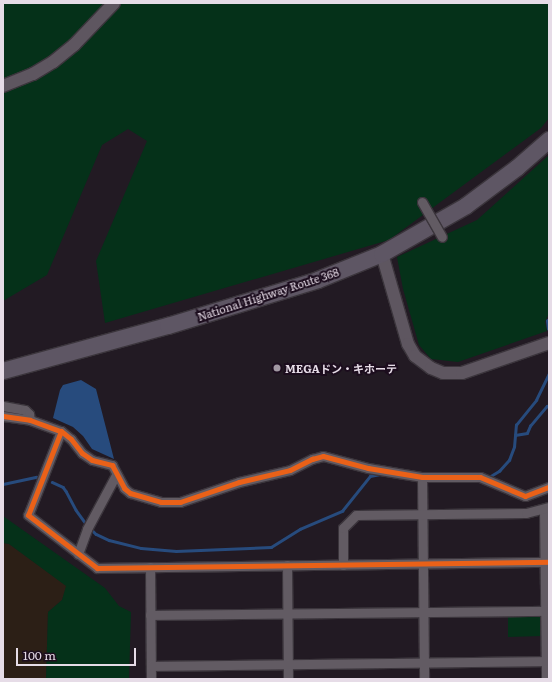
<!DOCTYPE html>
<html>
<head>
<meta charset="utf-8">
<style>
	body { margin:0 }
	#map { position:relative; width:552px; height:682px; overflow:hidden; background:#221a23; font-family:Literata,"Noto Sans JP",serif }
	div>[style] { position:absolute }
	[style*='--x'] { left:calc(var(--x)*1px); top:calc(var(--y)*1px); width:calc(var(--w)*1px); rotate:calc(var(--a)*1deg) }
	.industrial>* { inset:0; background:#2c1f16 }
	.green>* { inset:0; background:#053119 }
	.water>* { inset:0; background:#274b7d }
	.stream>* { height:2.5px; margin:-1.25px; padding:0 1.25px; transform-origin:1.25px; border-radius:1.25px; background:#274b7d }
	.roads { filter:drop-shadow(1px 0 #3b353c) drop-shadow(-1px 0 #3b353c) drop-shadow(0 1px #3b353c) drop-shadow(0 -1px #3b353c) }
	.street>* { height:9px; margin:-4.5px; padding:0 4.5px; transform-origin:4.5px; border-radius:4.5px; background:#625b63 }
	.secondary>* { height:12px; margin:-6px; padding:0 6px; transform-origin:6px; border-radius:6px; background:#5e5660 }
	.highway>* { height:16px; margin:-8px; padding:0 8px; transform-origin:8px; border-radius:8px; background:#5e5664 }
	.bridges { filter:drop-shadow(1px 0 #3b353c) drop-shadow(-1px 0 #3b353c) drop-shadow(0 1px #3b353c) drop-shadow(0 -1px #3b353c) }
	.street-bridge>* { height:9px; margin:-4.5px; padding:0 4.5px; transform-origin:4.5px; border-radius:4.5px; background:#625b63 }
	.cycleway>* { height:5px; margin:-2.5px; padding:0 2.5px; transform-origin:2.5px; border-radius:2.5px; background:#ea6118 }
	.dots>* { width:11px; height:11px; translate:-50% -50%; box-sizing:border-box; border:2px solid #1c0d1e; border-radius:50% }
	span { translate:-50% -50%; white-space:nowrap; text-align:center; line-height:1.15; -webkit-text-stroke:4px #1c0d1e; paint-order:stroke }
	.street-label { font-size:11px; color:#e6dce7 }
	.poi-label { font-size:11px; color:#e6dce7; font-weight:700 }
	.left { translate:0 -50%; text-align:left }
	.frame { position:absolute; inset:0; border:4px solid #e6dce7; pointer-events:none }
	.scale { position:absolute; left:16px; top:648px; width:120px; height:18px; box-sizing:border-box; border:2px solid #e6dce7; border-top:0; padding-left:5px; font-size:12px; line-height:14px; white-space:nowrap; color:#e6dce7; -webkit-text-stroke:3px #1c0d1e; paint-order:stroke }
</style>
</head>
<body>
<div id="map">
	<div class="industrial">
		<div style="clip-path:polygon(3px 543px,9px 544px,67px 586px,62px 600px,48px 612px,46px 679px,3px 679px)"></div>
	</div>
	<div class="green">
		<div style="clip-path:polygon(3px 3px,549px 3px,549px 118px,541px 128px,389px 240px,105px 323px,96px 261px,147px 141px,128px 129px,102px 145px,47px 275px,3px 301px)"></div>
		<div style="clip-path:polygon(549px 155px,549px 313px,545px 322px,547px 331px,458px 362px,431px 359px,419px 345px,403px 289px,397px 257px,477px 220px)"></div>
		<div style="clip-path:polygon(3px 516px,105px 588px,119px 606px,131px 612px,129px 679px,46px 679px,48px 612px,62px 600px,66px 586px,9px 544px,3px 543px)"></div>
		<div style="clip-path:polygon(508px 614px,538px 614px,542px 618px,542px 636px,508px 637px)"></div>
	</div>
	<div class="water">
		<div style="clip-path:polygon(81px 380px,96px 389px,114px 459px,92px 449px,83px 436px,73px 427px,53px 418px,60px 390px,63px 385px)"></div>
	</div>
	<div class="stream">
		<div style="--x:548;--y:329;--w:8;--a:-97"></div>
		<div style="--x:547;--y:321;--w:3;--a:-45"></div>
		<div style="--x:515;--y:435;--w:12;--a:-9"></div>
		<div style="--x:527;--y:433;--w:8;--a:-67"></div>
		<div style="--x:530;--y:426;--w:26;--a:-50"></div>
		<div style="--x:547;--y:406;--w:2;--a:27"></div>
		<div style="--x:489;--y:477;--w:12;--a:-31"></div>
		<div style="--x:499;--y:471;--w:15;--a:-48"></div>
		<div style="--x:509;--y:460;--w:14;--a:-69"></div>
		<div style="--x:514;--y:447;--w:22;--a:-85"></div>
		<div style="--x:516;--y:425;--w:32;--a:-51"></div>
		<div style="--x:536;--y:400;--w:30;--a:-64"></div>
		<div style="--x:436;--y:481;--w:45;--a:0"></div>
		<div style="--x:52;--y:482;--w:12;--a:24"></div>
		<div style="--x:63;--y:487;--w:5;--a:53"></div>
		<div style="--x:66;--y:491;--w:21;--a:62"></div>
		<div style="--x:76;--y:510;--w:19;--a:54"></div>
		<div style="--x:3;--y:484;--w:34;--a:-12"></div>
		<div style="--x:90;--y:528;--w:8;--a:45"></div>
		<div style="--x:96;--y:534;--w:14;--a:25"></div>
		<div style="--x:109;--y:540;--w:33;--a:14"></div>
		<div style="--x:141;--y:548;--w:35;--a:5"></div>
		<div style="--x:176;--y:551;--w:95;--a:-2.4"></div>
		<div style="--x:271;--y:547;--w:34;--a:-32"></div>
		<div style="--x:300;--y:529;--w:46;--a:-23.2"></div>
		<div style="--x:342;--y:511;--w:45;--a:-51.3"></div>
		<div style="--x:370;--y:476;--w:10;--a:-11"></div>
	</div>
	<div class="roads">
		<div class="street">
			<div style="--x:3;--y:406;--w:22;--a:10"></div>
			<div style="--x:25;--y:410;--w:6;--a:45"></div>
			<div style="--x:29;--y:414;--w:6;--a:81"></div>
			<div style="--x:3;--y:416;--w:27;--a:8"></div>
			<div style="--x:30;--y:420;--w:33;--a:20"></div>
			<div style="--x:61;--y:431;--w:13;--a:39"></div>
			<div style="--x:71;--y:439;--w:18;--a:52"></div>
			<div style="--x:82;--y:453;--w:12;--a:35"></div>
			<div style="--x:92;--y:460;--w:21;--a:14"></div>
			<div style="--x:112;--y:465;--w:26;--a:62"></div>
			<div style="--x:124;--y:488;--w:8;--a:40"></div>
			<div style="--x:130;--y:493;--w:32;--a:16"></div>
			<div style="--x:161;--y:502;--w:19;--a:0"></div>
			<div style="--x:180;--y:502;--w:62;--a:-18.7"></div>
			<div style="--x:239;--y:482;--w:52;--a:-13.2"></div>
			<div style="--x:290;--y:470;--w:25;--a:-27"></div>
			<div style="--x:312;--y:459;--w:11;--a:-15"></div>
			<div style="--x:323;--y:456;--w:47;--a:14.9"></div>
			<div style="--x:368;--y:468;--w:55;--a:9.5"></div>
			<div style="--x:422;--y:477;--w:58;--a:0"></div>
			<div style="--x:480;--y:477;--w:49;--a:22.9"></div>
			<div style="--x:525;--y:496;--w:26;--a:-21"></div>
			<div style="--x:61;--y:431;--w:90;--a:111.4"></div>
			<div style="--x:28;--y:515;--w:87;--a:37.5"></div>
			<div style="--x:97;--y:568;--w:452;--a:-0.8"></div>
			<div style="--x:422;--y:477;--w:202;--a:89.4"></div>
			<div style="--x:544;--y:509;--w:170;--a:89.3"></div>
			<div style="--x:78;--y:554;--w:27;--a:-70"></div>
			<div style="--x:87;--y:529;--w:61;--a:-61.8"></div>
			<div style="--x:287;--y:565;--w:114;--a:89.5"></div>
			<div style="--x:343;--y:565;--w:37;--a:-90"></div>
			<div style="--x:343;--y:528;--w:18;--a:-45"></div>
			<div style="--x:356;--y:515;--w:170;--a:-0.7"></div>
			<div style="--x:526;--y:513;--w:24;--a:-15"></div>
			<div style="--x:150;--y:567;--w:112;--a:89.5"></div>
			<div style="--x:150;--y:615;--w:399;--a:-0.6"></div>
			<div style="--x:151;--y:666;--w:398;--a:-0.7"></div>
		</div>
		<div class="secondary">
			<div style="--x:3;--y:86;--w:32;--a:-22"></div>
			<div style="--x:33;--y:74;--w:23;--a:-31"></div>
			<div style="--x:53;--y:62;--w:27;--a:-39"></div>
			<div style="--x:74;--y:45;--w:58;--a:-46.4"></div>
			<div style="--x:382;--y:254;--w:94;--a:73.9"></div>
			<div style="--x:408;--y:344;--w:14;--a:60"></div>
			<div style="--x:415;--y:356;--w:20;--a:37"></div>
			<div style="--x:431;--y:368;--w:13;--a:23"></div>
			<div style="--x:443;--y:373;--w:19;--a:0"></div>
			<div style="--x:462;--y:373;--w:92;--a:-19"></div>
		</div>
		<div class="highway">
			<div style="--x:3;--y:371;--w:171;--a:-15.3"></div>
			<div style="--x:168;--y:326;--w:157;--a:-17"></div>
			<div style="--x:318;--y:280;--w:69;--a:-22.1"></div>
			<div style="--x:382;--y:254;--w:97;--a:-29.7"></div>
			<div style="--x:466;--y:206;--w:64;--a:-36.7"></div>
			<div style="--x:517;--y:168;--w:43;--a:-41.2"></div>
		</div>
	</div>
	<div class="bridges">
		<div class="street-bridge">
			<div style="--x:422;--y:202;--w:40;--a:60.3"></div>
		</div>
	</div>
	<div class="cycleway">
		<div style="--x:3;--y:416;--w:27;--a:8"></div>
		<div style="--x:30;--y:420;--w:33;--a:20"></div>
		<div style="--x:61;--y:431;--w:13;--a:39"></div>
		<div style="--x:71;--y:439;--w:18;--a:52"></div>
		<div style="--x:82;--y:453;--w:12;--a:35"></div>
		<div style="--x:92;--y:460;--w:21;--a:14"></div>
		<div style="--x:112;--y:465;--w:26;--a:62"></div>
		<div style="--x:124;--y:488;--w:8;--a:40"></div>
		<div style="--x:130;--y:493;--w:32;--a:16"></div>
		<div style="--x:161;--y:502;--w:19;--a:0"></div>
		<div style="--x:180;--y:502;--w:62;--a:-18.7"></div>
		<div style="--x:239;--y:482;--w:52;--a:-13.2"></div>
		<div style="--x:290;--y:470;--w:25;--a:-27"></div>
		<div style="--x:312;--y:459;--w:11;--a:-15"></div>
		<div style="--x:323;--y:456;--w:47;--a:14.9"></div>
		<div style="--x:368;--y:468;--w:55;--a:9.5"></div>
		<div style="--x:422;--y:477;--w:58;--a:0"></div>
		<div style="--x:480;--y:477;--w:49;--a:22.9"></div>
		<div style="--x:525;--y:496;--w:26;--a:-21"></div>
		<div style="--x:61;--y:431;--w:90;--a:111.4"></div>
		<div style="--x:28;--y:515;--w:87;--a:37.5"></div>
		<div style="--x:97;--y:568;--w:452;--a:-0.8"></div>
	</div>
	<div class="dots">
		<div style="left:277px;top:368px;background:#a198a2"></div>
	</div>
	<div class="street-label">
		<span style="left:268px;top:294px;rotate:-18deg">National Highway Route 368</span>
	</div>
	<div class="poi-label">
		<span class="left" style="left:285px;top:368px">MEGAドン・キホーテ</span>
	</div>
	<div class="frame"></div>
	<div class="scale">100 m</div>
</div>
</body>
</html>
